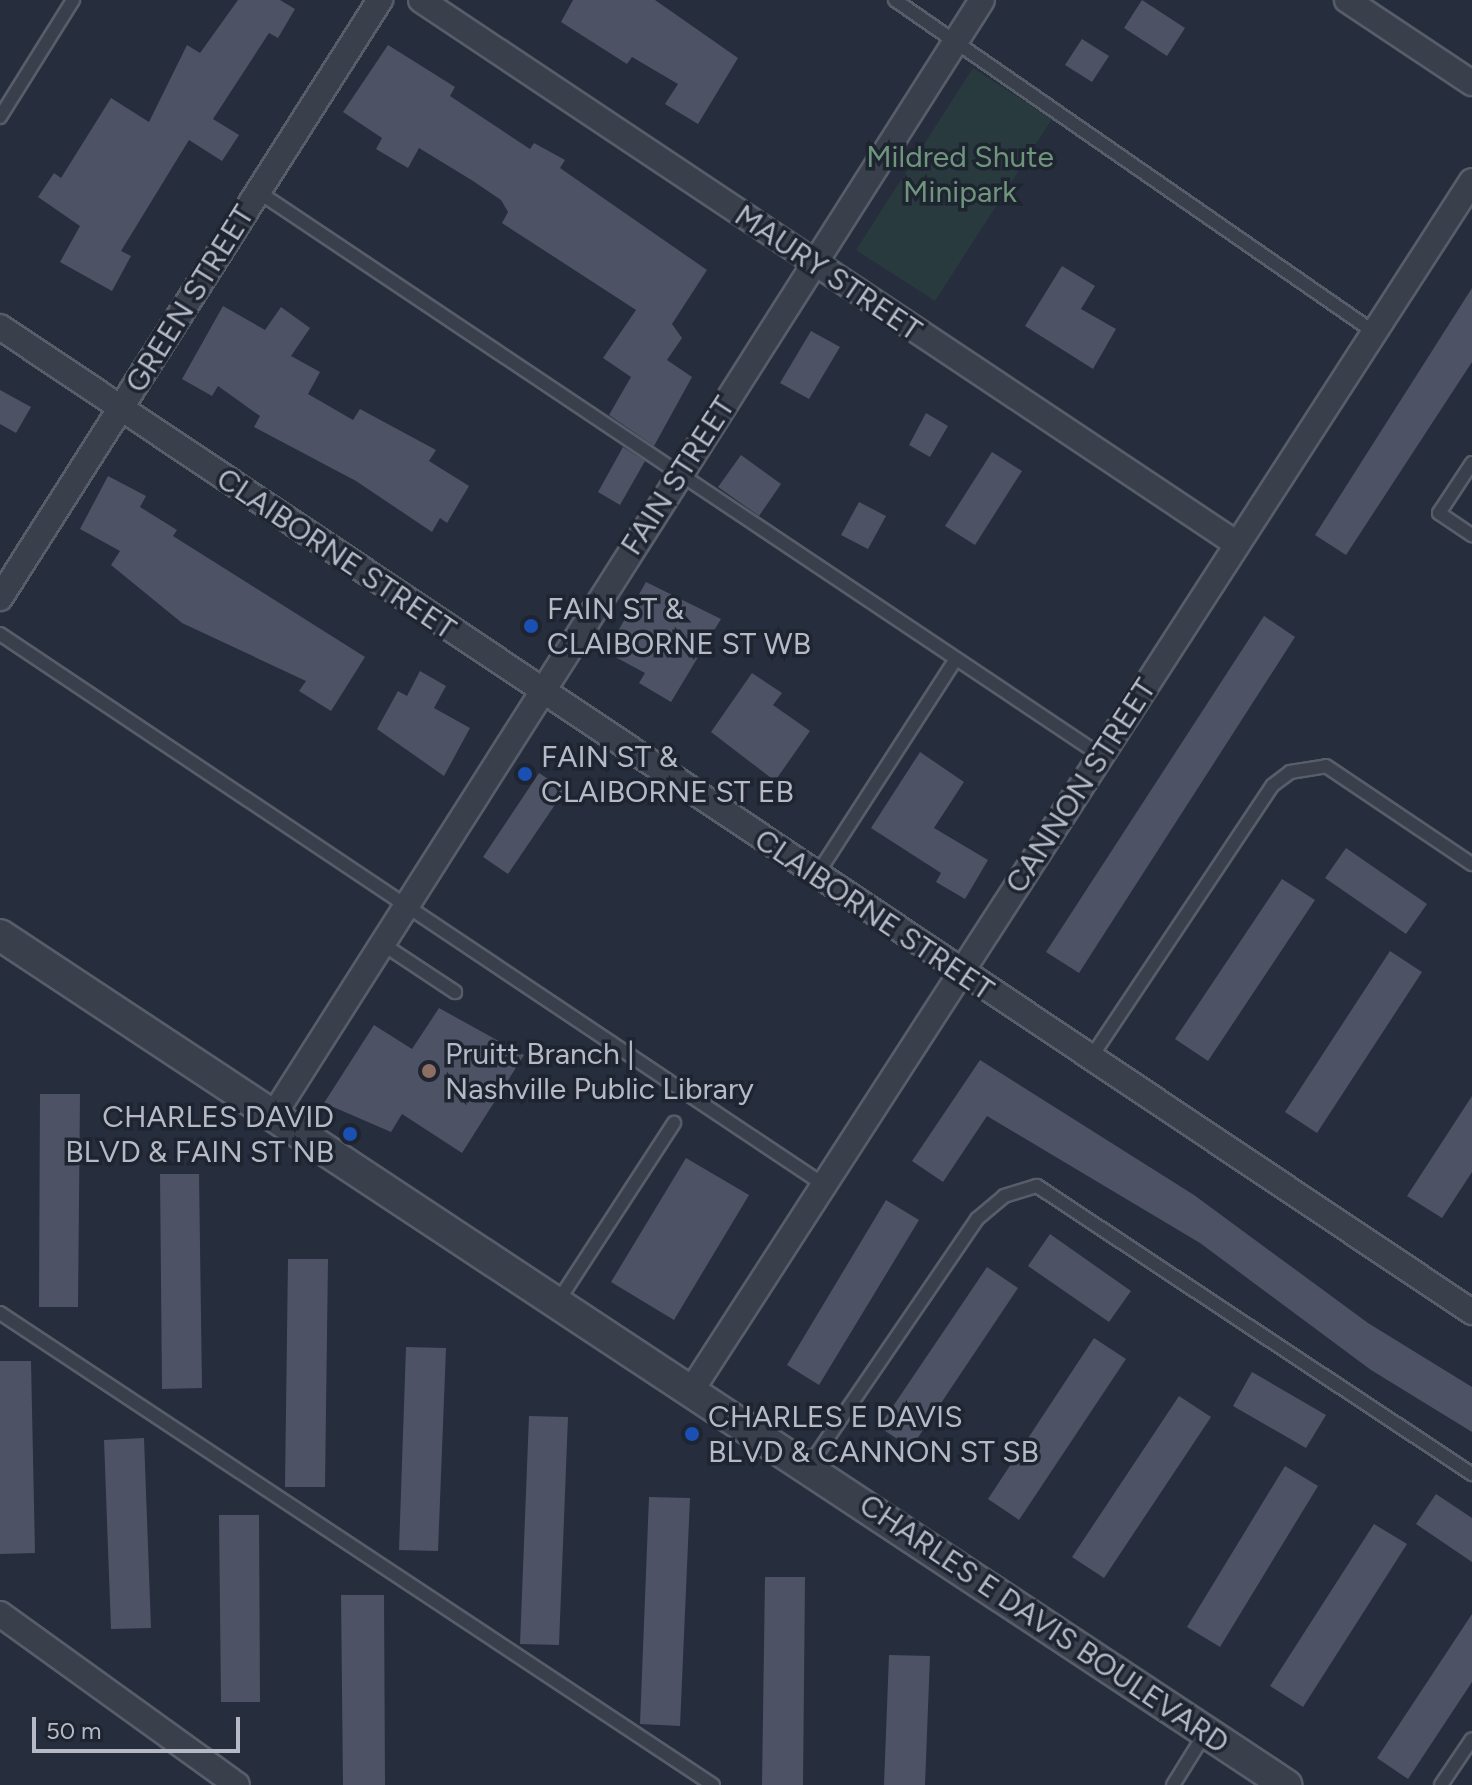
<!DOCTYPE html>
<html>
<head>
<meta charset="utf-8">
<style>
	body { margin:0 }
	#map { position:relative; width:1472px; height:1785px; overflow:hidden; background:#262d3c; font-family:Figtree,sans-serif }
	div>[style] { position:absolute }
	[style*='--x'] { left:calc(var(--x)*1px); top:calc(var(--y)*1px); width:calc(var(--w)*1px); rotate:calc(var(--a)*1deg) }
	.green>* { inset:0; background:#293a3e }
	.building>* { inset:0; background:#4d5364 }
	.roads { filter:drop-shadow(2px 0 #585d6a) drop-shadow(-2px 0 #585d6a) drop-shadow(0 2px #585d6a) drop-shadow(0 -2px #585d6a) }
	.service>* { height:12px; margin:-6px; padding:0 6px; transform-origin:6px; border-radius:6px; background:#3a3f4c }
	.minor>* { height:24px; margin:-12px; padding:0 12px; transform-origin:12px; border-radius:12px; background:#3a3f4c }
	.tertiary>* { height:30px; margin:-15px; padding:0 15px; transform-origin:15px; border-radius:15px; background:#3a3f4c }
	.dots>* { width:22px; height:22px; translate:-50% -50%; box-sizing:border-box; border:4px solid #1f2431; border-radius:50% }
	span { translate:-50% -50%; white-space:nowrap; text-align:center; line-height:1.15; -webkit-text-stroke:7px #1f2431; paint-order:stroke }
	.park-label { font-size:30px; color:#6f967d }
	.street-label { font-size:30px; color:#b6bac7 }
	.poi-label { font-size:30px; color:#b6bac7 }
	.left { translate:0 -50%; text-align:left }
	.right { translate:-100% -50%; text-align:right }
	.scale { position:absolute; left:32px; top:1717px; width:208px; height:36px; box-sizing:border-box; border:4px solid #b6bac7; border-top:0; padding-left:10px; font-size:24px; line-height:28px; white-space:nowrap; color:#b6bac7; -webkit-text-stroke:6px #1f2431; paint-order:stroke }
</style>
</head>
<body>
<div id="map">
	<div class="green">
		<div style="clip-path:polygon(973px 68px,1052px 119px,935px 301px,856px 250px)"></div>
	</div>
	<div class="building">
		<div style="clip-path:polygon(238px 0,280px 0,295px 9px,278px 38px,269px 33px,213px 119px,239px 135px,222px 161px,189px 140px,121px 251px,131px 256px,112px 291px,60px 262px,80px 226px,38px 197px,54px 173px,61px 178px,111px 98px,149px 122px,187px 45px,200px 53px)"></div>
		<div style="clip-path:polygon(573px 0,655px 0,738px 58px,698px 124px,665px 104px,678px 84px,632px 57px,627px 64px,561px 22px)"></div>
		<div style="clip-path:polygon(1142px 0,1185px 28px,1167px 56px,1124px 28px)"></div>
		<div style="clip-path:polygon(1082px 39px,1109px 56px,1092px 82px,1065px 65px)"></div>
		<div style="clip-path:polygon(388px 45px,455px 87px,450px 96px,530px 149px,534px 143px,565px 160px,560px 168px,707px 270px,672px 324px,682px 338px,667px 360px,692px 377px,654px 446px,609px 415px,631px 377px,603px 358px,636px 310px,502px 223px,508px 212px,501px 200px,473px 181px,419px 148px,408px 168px,376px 149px,382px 138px,343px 112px)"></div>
		<div style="clip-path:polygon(1062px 266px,1095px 286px,1081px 309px,1116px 329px,1093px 369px,1025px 326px)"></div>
		<div style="clip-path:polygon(1472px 288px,1472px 362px,1346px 555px,1315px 535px)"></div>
		<div style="clip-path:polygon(223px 306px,265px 330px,281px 307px,310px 328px,291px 356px,320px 372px,308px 394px,353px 420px,360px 409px,436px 450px,429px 461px,469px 486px,447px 523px,440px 518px,432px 532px,356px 481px,254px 427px,260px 416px,218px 386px,212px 396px,182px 379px)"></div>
		<div style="clip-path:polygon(811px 331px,840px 347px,809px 399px,780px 383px)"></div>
		<div style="clip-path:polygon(0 390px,31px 407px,16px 433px,0 424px)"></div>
		<div style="clip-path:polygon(926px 413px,948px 426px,930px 457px,909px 445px)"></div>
		<div style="clip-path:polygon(623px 447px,645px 461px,620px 505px,598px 492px)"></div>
		<div style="clip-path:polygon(992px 452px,1022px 471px,975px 545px,945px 526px)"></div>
		<div style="clip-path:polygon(741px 455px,781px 484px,759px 516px,718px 487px)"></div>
		<div style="clip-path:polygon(108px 476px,146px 496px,140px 507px,177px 530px,173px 536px,365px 657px,331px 711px,299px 691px,306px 681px,182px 623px,111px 565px,120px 551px,80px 529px)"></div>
		<div style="clip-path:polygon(859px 502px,886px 516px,868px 549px,841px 535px)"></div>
		<div style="clip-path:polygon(646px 582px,721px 619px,671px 702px,639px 683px,645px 673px,606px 652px)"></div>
		<div style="clip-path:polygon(1264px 616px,1295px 637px,1079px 973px,1046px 952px)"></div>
		<div style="clip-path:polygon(420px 671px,446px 686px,434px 708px,470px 728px,444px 776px,377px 729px,398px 691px,407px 696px)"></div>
		<div style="clip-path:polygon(752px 673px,782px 693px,773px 705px,810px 731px,775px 781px,711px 732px)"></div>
		<div style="clip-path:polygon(920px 752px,964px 782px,934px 828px,988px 860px,965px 899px,936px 882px,941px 873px,871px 828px)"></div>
		<div style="clip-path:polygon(539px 773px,565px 790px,508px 874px,483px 857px)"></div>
		<div style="clip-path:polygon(1346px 848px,1427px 904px,1406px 934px,1325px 878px)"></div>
		<div style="clip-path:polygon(1282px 879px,1315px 900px,1208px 1061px,1175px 1039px)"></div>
		<div style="clip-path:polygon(1390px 951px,1422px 972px,1317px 1133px,1285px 1112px)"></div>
		<div style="clip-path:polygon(439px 1008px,524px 1055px,462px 1153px,402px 1114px,391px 1132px,324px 1103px,374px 1025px,412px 1049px)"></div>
		<div style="clip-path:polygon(980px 1060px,1194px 1195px,1368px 1323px,1472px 1387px,1472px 1432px,1371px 1370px,1200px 1243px,987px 1116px,943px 1182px,912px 1161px)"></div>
		<div style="clip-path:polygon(40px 1094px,80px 1094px,78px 1307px,39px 1307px)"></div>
		<div style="clip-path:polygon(1472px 1096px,1472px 1172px,1442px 1218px,1407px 1196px)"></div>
		<div style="clip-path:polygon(686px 1158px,749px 1195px,674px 1320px,611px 1282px)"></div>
		<div style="clip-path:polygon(160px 1174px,199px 1174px,202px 1388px,162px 1389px)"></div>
		<div style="clip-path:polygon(886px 1200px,919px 1220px,819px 1385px,787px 1365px)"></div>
		<div style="clip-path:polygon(1050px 1234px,1131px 1291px,1109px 1322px,1028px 1266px)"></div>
		<div style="clip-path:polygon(288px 1259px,328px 1259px,325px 1487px,285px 1487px)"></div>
		<div style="clip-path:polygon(987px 1267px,1018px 1288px,911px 1448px,879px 1427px)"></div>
		<div style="clip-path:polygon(1094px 1338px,1126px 1359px,1019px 1520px,988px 1499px)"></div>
		<div style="clip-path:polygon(406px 1347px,446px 1348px,438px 1551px,399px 1550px)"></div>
		<div style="clip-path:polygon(0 1361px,31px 1361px,35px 1553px,0 1554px)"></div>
		<div style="clip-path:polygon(1252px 1372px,1326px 1415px,1306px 1448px,1233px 1406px)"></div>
		<div style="clip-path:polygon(1179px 1396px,1211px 1417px,1104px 1578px,1072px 1557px)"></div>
		<div style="clip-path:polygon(529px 1416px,568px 1417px,559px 1645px,520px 1644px)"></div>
		<div style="clip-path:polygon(144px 1438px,151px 1628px,111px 1629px,104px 1440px)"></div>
		<div style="clip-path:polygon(1285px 1466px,1318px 1486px,1220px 1647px,1187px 1627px)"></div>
		<div style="clip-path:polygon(1436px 1494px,1472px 1518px,1472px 1562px,1416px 1524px)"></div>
		<div style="clip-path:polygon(649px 1497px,690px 1498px,680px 1726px,640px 1724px)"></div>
		<div style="clip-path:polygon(219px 1515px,259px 1515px,260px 1702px,221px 1702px)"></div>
		<div style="clip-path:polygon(1374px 1524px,1407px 1544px,1303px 1707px,1270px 1686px)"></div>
		<div style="clip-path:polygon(765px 1577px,805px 1577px,803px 1785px,762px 1785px)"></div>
		<div style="clip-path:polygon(341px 1595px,384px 1595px,385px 1785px,343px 1785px)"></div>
		<div style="clip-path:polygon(1472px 1614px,1472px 1682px,1408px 1779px,1377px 1758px)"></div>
		<div style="clip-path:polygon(889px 1655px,930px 1656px,925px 1785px,884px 1785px)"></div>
	</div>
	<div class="roads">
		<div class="service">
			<div style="--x:895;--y:0;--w:583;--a:34.73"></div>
			<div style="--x:0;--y:117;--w:138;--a:-58"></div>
			<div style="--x:257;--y:191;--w:1014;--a:33.78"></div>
			<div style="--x:1472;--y:463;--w:60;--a:123.4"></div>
			<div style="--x:1439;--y:513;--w:40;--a:34"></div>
			<div style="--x:0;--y:634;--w:991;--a:33.77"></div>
			<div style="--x:816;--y:876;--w:257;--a:-57.2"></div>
			<div style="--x:381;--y:943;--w:89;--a:33.5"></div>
			<div style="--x:1090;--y:1059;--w:329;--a:-56.3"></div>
			<div style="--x:1273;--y:785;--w:21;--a:-37"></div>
			<div style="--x:1290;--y:772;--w:36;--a:-9"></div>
			<div style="--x:1326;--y:766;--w:176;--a:33.9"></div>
			<div style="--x:557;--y:1303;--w:215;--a:-57"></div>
			<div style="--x:0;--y:1313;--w:855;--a:33.5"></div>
			<div style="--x:808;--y:1467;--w:300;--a:-55.7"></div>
			<div style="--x:977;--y:1219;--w:35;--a:-40"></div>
			<div style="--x:1004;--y:1196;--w:34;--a:-17"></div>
			<div style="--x:1037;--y:1186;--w:522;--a:33.51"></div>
			<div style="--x:1173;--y:1785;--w:62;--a:-58.1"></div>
			<div style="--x:1441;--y:1785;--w:55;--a:-56"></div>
		</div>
		<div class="minor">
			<div style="--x:421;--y:0;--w:981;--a:33.69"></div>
			<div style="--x:1347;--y:0;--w:150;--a:33.6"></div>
			<div style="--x:0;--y:327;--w:1771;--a:33.79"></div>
			<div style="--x:0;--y:598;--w:709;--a:-57.57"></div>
			<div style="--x:273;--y:1116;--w:1322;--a:-57.57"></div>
			<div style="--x:691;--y:1391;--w:1440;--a:-57.16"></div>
			<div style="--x:0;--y:1614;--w:292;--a:35.8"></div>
		</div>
		<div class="tertiary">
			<div style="--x:0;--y:935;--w:1542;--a:33.46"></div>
		</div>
	</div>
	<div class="dots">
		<div style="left:531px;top:626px;background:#1a4fb4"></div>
		<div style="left:525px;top:774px;background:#1a4fb4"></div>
		<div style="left:429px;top:1071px;background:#8d6e63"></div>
		<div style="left:350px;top:1134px;background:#1a4fb4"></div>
		<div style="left:692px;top:1434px;background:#1a4fb4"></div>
	</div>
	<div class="park-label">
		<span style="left:960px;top:174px">Mildred Shute<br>Minipark</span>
	</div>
	<div class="street-label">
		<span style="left:828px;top:273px;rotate:34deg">MAURY STREET</span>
		<span style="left:190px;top:299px;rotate:-58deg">GREEN STREET</span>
		<span style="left:678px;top:476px;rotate:-57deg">FAIN STREET</span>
		<span style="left:336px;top:554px;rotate:34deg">CLAIBORNE STREET</span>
		<span style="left:1081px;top:786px;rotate:-57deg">CANNON STREET</span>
		<span style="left:874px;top:915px;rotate:34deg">CLAIBORNE STREET</span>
		<span style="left:1044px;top:1624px;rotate:34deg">CHARLES E DAVIS BOULEVARD</span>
	</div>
	<div class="poi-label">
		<span class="left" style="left:547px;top:626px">FAIN ST &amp;<br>CLAIBORNE ST WB</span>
		<span class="left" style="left:541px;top:774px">FAIN ST &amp;<br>CLAIBORNE ST EB</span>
		<span class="left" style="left:445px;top:1071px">Pruitt Branch |<br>Nashville Public Library</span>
		<span class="right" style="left:334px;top:1134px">CHARLES DAVID<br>BLVD &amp; FAIN ST NB</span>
		<span class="left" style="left:708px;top:1434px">CHARLES E DAVIS<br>BLVD &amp; CANNON ST SB</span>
	</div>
	<div class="scale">50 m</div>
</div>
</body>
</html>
